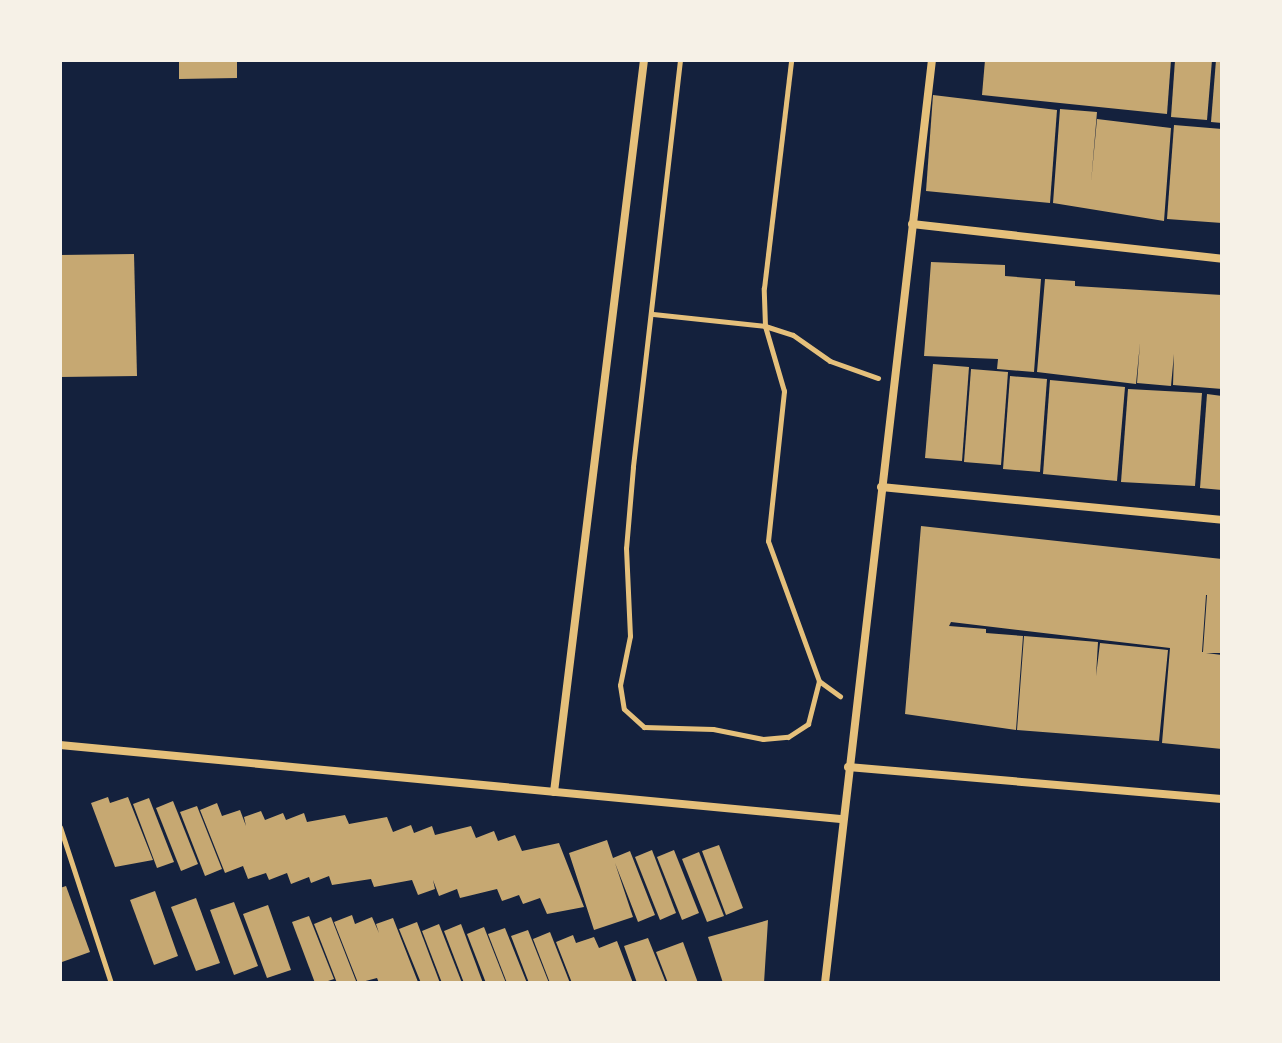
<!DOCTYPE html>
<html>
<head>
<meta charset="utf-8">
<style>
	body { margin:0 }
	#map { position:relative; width:1282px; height:1043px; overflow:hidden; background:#14213d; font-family:"Fira Sans Condensed",sans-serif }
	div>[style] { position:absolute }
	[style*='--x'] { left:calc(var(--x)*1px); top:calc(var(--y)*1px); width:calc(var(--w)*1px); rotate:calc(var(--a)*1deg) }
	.building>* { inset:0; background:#c6a872 }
	.path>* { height:5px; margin:-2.5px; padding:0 2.5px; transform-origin:2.5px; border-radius:2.5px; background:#e5c07b }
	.minor>* { height:8px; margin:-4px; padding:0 4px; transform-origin:4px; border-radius:4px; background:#e5c07b }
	span { translate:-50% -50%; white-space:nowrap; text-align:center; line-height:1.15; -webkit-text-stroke:7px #f6f1e7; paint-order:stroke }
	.frame { position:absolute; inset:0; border:62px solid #f6f1e7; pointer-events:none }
</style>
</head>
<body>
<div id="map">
	<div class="building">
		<div style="clip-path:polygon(179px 60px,237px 60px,237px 78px,179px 79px)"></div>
		<div style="clip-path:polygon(985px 60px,1171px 60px,1167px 114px,982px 95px)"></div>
		<div style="clip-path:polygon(1175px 60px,1212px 60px,1207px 120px,1171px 117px)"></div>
		<div style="clip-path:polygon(1216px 60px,1222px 60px,1222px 123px,1211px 122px)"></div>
		<div style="clip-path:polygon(933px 95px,1057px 110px,1050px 203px,926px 191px)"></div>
		<div style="clip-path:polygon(1060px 109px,1097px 112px,1091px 183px,1097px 119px,1171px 128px,1164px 221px,1053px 203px)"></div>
		<div style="clip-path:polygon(1174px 125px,1222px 129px,1222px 223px,1167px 219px)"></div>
		<div style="clip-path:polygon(134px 254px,137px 376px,60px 377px,60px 255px)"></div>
		<div style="clip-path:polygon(931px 262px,1005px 265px,1005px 276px,1041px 279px,1034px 372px,997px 369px,998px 359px,924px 356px)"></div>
		<div style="clip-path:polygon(1045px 279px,1075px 281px,1075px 286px,1222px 295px,1222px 389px,1173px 385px,1174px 354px,1171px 386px,1137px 383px,1140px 343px,1136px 384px,1037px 372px)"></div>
		<div style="clip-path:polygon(933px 364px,969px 367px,962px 461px,925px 458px)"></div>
		<div style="clip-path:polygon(971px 369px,1008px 372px,1001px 465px,964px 462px)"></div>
		<div style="clip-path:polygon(1010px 376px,1047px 379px,1040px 472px,1003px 469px)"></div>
		<div style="clip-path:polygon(1050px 380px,1125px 387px,1117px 481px,1043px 474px)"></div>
		<div style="clip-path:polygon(1128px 389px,1202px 393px,1195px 486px,1121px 482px)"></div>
		<div style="clip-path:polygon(1207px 394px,1222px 396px,1222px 490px,1200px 488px)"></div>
		<div style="clip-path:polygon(evenodd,921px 526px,1222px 559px,1222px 653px,1206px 653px,1222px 655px,1222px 749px,1162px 743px,1170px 648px,951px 622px,949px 626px,986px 629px,986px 633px,1023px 636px,1016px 730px,905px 714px,921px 526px,1206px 595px,1207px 595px,1203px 652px,1202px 652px,1206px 595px)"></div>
		<div style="clip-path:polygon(1024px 636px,1098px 642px,1096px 676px,1100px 643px,1168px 650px,1159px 741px,1017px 730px)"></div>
		<div style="clip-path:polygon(108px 797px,110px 803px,128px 797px,153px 860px,115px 867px,91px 803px)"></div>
		<div style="clip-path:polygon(149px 798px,174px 862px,157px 868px,133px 804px)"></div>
		<div style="clip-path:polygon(173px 801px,198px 864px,181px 871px,156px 808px)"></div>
		<div style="clip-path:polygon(217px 803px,222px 816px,240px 810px,246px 826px,244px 817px,261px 811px,265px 820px,283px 813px,286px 820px,304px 813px,307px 822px,345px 815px,349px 824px,387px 817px,393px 832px,411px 825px,414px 833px,432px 826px,435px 835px,471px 826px,476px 838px,494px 831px,498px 841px,515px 835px,522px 851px,559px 843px,584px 907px,547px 914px,540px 898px,523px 904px,519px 895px,502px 901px,497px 889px,460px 898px,457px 889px,439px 896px,433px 880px,435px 889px,418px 895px,412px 880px,374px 887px,371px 879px,332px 885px,329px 876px,311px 883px,309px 877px,291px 884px,287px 873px,269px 880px,266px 873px,248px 879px,243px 866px,225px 873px,200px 810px)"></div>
		<div style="clip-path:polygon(197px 806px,222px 869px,205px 876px,180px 812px)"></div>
		<div style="clip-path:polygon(607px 840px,613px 858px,630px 851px,655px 915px,638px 922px,615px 863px,633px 917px,594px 930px,569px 853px)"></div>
		<div style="clip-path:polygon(719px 845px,743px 908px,726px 915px,702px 851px)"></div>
		<div style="clip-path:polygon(652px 850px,676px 913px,660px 920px,635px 857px)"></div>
		<div style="clip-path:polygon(674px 850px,699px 913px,682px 920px,657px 857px)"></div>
		<div style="clip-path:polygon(699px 852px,724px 916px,707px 922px,682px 859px)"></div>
		<div style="clip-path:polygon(66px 886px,90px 952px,62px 962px,60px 888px)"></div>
		<div style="clip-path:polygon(155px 891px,178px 956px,154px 965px,130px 900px)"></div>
		<div style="clip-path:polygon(196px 898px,220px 963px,196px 971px,171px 907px)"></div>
		<div style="clip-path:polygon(234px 902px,258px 966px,234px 975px,210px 910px)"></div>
		<div style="clip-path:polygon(268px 905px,291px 970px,267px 978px,243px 914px)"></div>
		<div style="clip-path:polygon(352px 915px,355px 924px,372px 917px,379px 933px,376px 924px,393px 918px,418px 982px,379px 983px,377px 978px,358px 983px,334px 922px)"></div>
		<div style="clip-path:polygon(309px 916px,334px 979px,322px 983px,315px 983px,292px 922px)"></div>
		<div style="clip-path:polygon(331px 917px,356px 981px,350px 983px,337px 983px,314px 924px)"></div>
		<div style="clip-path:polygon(768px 920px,764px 983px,723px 983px,708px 937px)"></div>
		<div style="clip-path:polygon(417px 922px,440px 983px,421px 983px,399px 929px)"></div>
		<div style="clip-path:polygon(439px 924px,462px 983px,442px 983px,422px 931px)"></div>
		<div style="clip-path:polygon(461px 924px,483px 983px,464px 983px,444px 931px)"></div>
		<div style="clip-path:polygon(484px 927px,506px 983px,486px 983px,467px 934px)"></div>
		<div style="clip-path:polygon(505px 928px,527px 983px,507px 983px,488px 934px)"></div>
		<div style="clip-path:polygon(528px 930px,549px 983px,529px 983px,511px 936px)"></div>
		<div style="clip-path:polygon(550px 932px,570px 983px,550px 983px,533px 939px)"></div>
		<div style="clip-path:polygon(573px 935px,576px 943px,594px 937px,599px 948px,617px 941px,633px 983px,572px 983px,556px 942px)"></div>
		<div style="clip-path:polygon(648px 938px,666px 983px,637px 983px,624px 946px)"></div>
		<div style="clip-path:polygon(683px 942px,698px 983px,668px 983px,656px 952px)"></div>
	</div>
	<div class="path">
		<div style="--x:680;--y:60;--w:410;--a:96.6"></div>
		<div style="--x:633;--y:467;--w:81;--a:94.9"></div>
		<div style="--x:626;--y:548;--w:88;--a:87.4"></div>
		<div style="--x:630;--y:636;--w:50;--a:101.5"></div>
		<div style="--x:620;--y:685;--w:24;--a:81"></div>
		<div style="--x:624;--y:709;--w:27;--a:42"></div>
		<div style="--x:644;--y:727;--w:69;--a:1.7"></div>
		<div style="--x:713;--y:729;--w:51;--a:11.3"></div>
		<div style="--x:763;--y:739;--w:25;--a:-5"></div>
		<div style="--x:788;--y:737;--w:24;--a:-33"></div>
		<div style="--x:808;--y:724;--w:44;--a:-75.7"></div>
		<div style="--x:819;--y:681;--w:149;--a:-110"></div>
		<div style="--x:768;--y:541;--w:151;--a:-83.9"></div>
		<div style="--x:784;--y:391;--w:68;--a:-106.3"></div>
		<div style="--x:765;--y:326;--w:38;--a:-92"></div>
		<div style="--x:764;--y:288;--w:230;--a:-83.2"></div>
		<div style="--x:653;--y:314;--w:113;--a:6.1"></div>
		<div style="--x:765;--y:326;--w:29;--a:18"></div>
		<div style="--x:793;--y:335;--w:45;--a:35.1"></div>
		<div style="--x:830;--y:361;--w:51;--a:19.5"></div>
		<div style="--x:819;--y:681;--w:26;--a:36"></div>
		<div style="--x:60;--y:827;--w:164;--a:71.9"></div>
	</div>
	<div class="minor">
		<div style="--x:912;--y:224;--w:312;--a:6.4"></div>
		<div style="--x:881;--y:487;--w:343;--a:5.5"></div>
		<div style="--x:60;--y:745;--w:784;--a:5.41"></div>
		<div style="--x:848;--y:767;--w:375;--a:4.9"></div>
		<div style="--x:554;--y:792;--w:738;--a:-82.99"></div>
		<div style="--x:825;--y:983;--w:929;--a:-83.39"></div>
	</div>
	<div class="frame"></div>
</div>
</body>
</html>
